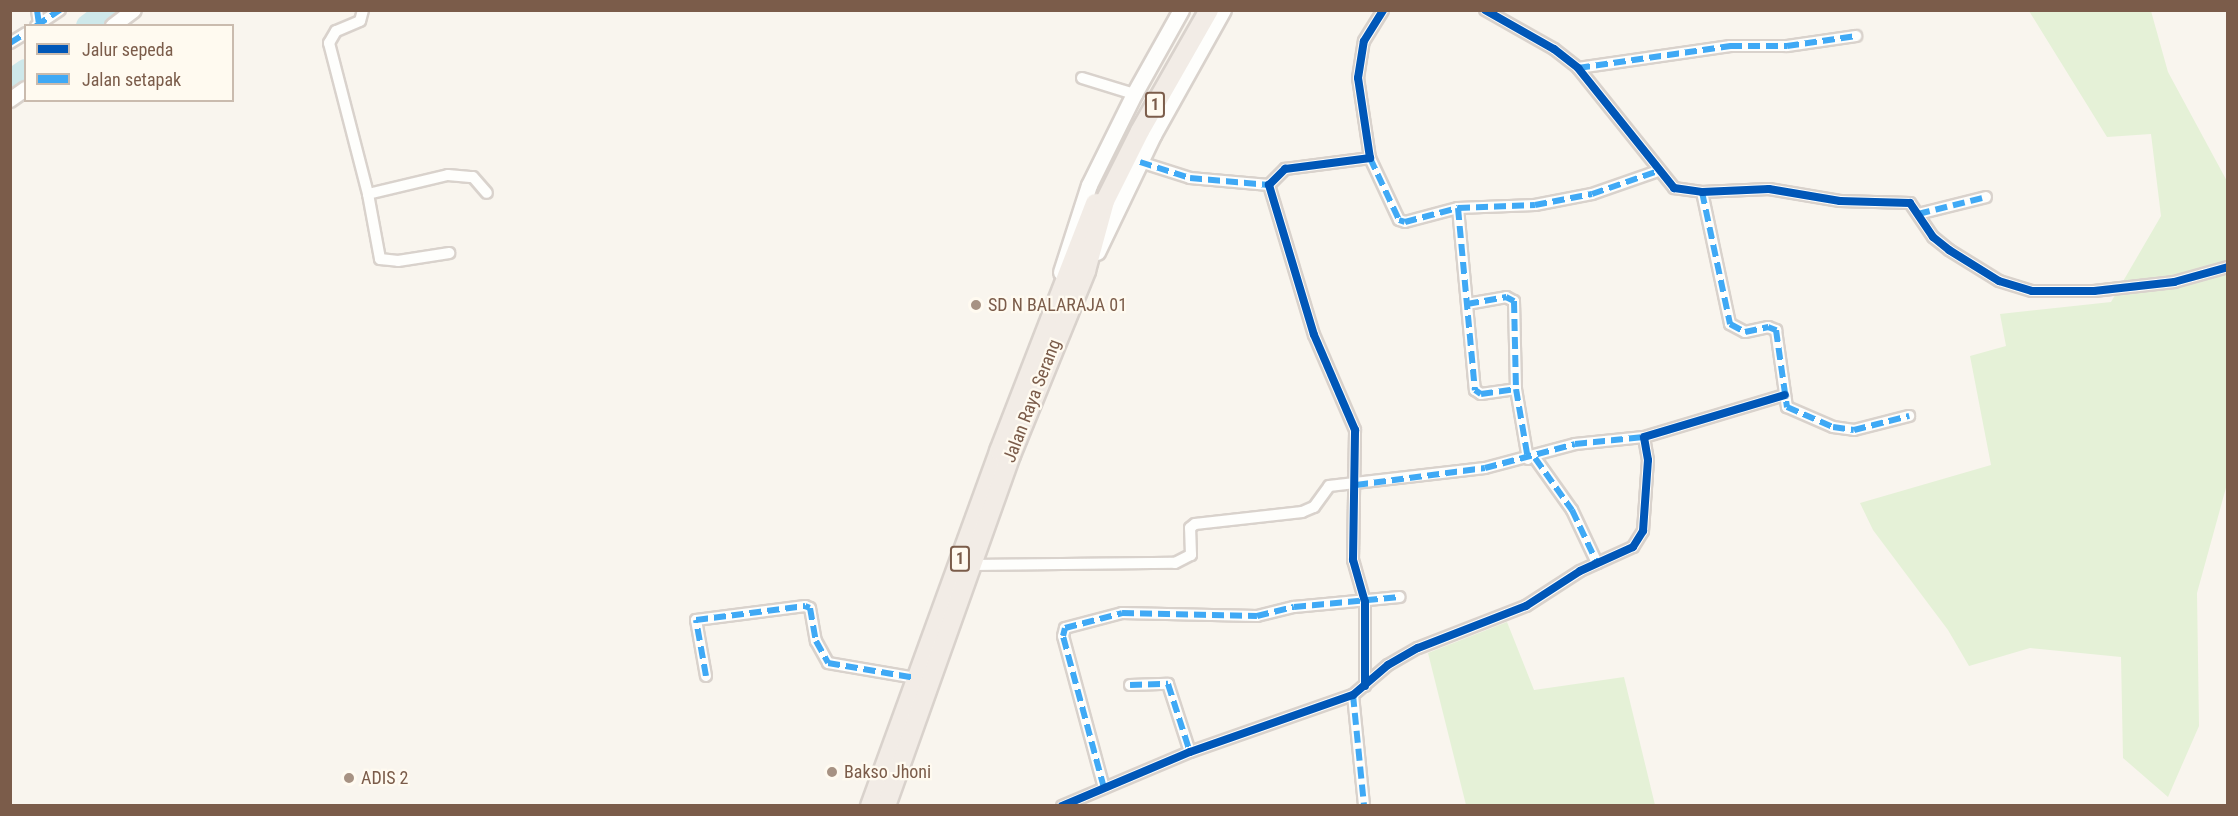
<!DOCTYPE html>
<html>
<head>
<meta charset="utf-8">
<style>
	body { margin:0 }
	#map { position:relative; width:2238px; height:816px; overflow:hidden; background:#f9f5ee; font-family:"Roboto Condensed",sans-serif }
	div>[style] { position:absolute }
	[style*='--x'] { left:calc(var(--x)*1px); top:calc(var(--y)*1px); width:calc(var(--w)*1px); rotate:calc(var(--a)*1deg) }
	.green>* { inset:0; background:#e5f1d7 }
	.river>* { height:24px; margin:-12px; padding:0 12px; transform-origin:12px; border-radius:12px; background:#cee8ea }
	.roads { filter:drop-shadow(2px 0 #d9d2cc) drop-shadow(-2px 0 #d9d2cc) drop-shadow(0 2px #d9d2cc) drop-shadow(0 -2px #d9d2cc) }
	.minor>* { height:10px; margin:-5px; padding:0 5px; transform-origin:5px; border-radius:5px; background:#fefefc }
	.tertiary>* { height:14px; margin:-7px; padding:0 7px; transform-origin:7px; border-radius:7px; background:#fefefc }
	.secondary>* { height:15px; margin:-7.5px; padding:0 7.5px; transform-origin:7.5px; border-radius:7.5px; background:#fefefc }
	.trunk>* { height:18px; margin:-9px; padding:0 9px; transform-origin:9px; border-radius:9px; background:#f2ece6 }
	.quiet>* { height:6px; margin-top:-3px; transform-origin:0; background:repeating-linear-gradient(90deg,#3fa9f5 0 12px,transparent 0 18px) }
	.cycleway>* { height:8px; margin:-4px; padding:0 4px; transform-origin:4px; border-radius:4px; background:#0057b8 }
	.dots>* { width:16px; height:16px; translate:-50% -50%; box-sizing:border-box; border:3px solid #fffaf0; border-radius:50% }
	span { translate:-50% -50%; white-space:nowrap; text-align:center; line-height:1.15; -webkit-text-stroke:4.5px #fffaf0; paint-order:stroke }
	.shield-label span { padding:2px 4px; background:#fffaf0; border:2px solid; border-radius:4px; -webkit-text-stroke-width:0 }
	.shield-label { font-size:16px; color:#7b5c4a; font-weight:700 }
	.poi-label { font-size:18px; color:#7b5c4a }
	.left { translate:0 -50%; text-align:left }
	.street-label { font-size:18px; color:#7b5c4a }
	.frame { position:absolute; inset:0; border:12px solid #7b5c4a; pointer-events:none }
	.legend { position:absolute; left:24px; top:24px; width:210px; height:78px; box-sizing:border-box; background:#fffaf0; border:2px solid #cabbae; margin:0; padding:8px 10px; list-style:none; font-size:18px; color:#7b5c4a }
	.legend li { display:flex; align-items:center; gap:12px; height:30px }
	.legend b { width:30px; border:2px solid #cabbae }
</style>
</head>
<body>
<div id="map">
	<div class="green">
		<div style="clip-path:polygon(2029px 11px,2151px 11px,2168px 72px,2228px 183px,2227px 484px,2197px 593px,2199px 726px,2168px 797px,2123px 758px,2121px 657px,2030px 648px,1969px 666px,1948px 630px,1873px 530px,1860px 503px,1991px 465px,1970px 356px,2006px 346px,2000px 314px,2111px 302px,2161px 216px,2151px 134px,2107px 137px)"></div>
		<div style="clip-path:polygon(1507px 622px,1534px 690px,1624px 677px,1655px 805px,1466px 805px,1428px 653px)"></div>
	</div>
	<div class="river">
		<div style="--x:88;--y:26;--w:26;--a:-37"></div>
		<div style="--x:10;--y:82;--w:19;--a:-35"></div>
	</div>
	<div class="roads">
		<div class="minor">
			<div style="--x:37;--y:10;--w:14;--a:82"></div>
			<div style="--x:363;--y:10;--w:11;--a:105"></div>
			<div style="--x:360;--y:21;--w:26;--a:157"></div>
			<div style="--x:336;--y:31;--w:14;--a:120"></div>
			<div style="--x:329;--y:43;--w:156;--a:75.5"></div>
			<div style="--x:368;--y:194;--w:66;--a:79.5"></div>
			<div style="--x:380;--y:259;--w:18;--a:6"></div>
			<div style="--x:398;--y:261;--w:52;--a:-8.9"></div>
			<div style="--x:1485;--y:10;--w:79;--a:29.5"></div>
			<div style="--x:1554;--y:49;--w:31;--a:38"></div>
			<div style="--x:1578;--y:68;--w:154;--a:51.3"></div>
			<div style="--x:1674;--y:188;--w:28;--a:8"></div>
			<div style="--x:1702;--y:192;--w:67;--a:-2.6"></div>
			<div style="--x:1769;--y:189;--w:72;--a:9.6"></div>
			<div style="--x:1840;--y:201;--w:70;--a:1.6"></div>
			<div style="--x:1910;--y:203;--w:41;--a:55.9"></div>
			<div style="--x:1933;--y:237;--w:21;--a:39"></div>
			<div style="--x:1949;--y:250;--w:59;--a:31.8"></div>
			<div style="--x:1999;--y:281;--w:34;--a:17"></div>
			<div style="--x:2032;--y:291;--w:62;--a:0"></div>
			<div style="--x:2094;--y:291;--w:81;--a:-6.4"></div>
			<div style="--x:2174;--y:282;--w:56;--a:-15.5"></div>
			<div style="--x:36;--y:26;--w:29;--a:-34"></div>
			<div style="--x:10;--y:43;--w:19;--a:-32"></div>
			<div style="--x:1578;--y:68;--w:154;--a:-8.2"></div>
			<div style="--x:1730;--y:46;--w:57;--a:0"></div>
			<div style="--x:1787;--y:46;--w:70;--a:-8.2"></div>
			<div style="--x:1082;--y:78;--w:54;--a:17.1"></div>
			<div style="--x:1370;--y:158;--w:68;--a:64.9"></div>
			<div style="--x:1399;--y:220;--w:6;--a:18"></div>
			<div style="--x:1405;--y:222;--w:55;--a:-14.8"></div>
			<div style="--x:1458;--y:208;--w:77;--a:-2.2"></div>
			<div style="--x:1535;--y:205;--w:58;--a:-10.9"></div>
			<div style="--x:1592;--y:194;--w:70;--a:-19.2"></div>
			<div style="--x:1140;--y:162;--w:52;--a:17.7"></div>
			<div style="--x:1190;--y:178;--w:79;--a:5.1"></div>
			<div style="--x:1702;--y:192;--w:135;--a:78"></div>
			<div style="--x:1730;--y:324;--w:17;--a:28"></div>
			<div style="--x:1745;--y:332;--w:24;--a:-12"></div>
			<div style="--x:1768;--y:327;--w:9;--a:21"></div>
			<div style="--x:1776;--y:330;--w:78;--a:81.9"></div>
			<div style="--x:1787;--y:407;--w:50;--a:23.5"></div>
			<div style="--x:1833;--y:427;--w:21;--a:8"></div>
			<div style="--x:1854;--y:430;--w:57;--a:-14.3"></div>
			<div style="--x:368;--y:194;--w:82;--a:-13.4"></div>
			<div style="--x:448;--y:175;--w:25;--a:5"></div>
			<div style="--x:473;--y:177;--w:21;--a:49"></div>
			<div style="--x:1458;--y:208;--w:183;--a:84.7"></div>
			<div style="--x:1475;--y:390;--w:7;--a:34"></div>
			<div style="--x:1481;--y:394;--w:35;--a:-8"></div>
			<div style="--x:1918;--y:214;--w:70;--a:-14"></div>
			<div style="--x:1467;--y:304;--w:40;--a:-10"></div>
			<div style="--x:1506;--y:297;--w:9;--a:27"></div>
			<div style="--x:1514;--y:301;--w:88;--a:88.7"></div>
			<div style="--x:1516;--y:389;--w:71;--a:80.3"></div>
			<div style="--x:1535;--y:458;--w:64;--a:54.6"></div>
			<div style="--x:1572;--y:510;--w:59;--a:64.7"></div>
			<div style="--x:972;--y:565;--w:203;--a:-0.6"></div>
			<div style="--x:1175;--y:563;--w:18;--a:-27"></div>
			<div style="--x:1191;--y:555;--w:27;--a:-92"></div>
			<div style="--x:1190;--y:528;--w:6;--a:-39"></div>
			<div style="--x:1195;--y:524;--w:108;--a:-6.4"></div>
			<div style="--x:1302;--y:512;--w:13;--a:-23"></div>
			<div style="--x:1314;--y:507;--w:26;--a:-54"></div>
			<div style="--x:1329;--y:486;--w:157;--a:-6.6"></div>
			<div style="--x:1485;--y:468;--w:93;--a:-14.9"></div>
			<div style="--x:1575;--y:444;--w:69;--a:-5.8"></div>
			<div style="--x:706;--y:676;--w:57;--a:-100.1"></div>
			<div style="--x:696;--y:620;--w:110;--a:-7.3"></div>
			<div style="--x:805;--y:606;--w:5;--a:22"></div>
			<div style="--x:810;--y:608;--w:34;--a:80"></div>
			<div style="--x:816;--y:641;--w:25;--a:61"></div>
			<div style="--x:828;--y:663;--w:89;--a:9.7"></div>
			<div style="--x:1130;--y:685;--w:38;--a:-2"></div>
			<div style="--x:1168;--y:684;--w:71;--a:72.1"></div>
			<div style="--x:1365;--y:686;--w:84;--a:-90"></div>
			<div style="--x:1365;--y:602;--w:44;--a:-105.9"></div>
			<div style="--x:1353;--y:560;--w:130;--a:-89.1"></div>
			<div style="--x:1355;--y:430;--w:103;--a:-113.3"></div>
			<div style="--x:1314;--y:335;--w:157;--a:-106.7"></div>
			<div style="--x:1269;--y:185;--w:23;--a:-45"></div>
			<div style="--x:1285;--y:169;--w:86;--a:-7.4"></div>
			<div style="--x:1370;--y:158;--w:81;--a:-98.5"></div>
			<div style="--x:1358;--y:78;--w:37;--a:-81"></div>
			<div style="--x:1364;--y:41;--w:36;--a:-58"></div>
			<div style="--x:1353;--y:695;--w:112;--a:84.3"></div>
			<div style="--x:1104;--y:788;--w:157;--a:-105.1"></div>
			<div style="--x:1063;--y:636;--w:8;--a:-76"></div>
			<div style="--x:1065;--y:628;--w:59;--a:-14.7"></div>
			<div style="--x:1122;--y:613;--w:135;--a:1.3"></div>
			<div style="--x:1257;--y:616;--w:38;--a:-14"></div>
			<div style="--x:1294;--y:607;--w:106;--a:-5.4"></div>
			<div style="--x:1062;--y:806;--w:139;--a:-22.9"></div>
			<div style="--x:1190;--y:752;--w:173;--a:-19.3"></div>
			<div style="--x:1353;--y:695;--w:46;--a:-40.6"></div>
			<div style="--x:1388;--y:665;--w:34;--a:-30"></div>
			<div style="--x:1418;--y:648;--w:116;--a:-21.3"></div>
			<div style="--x:1526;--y:606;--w:64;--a:-32.9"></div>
			<div style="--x:1580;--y:571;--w:58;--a:-24.4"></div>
			<div style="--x:1633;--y:547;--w:19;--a:-58"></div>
			<div style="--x:1643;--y:531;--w:71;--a:-86"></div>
			<div style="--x:1648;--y:460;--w:23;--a:-100"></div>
			<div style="--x:1644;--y:437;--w:147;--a:-16.6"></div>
		</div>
		<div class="tertiary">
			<div style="--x:113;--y:26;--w:26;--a:-37"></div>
			<div style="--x:10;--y:100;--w:19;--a:-35"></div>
		</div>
		<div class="secondary">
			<div style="--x:1097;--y:252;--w:130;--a:-64.4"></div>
			<div style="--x:1153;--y:135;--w:143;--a:-60.8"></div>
			<div style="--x:1061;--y:272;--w:91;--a:-72.2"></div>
			<div style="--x:1089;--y:185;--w:102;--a:-63.7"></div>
			<div style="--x:1134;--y:94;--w:96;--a:-60.8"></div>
		</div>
		<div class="trunk">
			<div style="--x:870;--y:806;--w:378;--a:-70"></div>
			<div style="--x:999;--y:451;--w:266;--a:-68.8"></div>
			<div style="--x:886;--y:806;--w:373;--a:-70.4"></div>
			<div style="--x:1011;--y:455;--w:199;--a:-67.8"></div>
			<div style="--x:1086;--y:271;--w:73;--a:-74.8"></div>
			<div style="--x:1105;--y:201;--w:78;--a:-63.4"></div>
			<div style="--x:1140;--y:131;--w:139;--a:-60.3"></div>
		</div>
	</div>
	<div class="quiet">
		<div style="--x:37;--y:10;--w:14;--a:82"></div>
		<div style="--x:36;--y:26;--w:29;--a:-34"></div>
		<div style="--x:10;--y:43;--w:19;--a:-32"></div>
		<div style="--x:1578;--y:68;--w:154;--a:-8.2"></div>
		<div style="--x:1730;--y:46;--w:57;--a:0"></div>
		<div style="--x:1787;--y:46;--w:70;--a:-8.2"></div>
		<div style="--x:1370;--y:158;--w:68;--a:64.9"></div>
		<div style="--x:1399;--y:220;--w:6;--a:18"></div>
		<div style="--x:1405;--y:222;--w:55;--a:-14.8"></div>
		<div style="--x:1458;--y:208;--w:77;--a:-2.2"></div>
		<div style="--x:1535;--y:205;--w:58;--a:-10.9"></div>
		<div style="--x:1592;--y:194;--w:70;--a:-19.2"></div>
		<div style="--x:1140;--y:162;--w:52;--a:17.7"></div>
		<div style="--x:1190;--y:178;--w:79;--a:5.1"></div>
		<div style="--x:1702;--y:192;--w:135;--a:78"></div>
		<div style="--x:1730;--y:324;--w:17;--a:28"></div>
		<div style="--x:1745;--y:332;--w:24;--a:-12"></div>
		<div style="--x:1768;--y:327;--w:9;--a:21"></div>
		<div style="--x:1776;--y:330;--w:78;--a:81.9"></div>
		<div style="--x:1787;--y:407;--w:50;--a:23.5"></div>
		<div style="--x:1833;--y:427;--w:21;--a:8"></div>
		<div style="--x:1854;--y:430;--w:57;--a:-14.3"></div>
		<div style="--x:1458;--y:208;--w:183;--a:84.7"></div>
		<div style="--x:1475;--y:390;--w:7;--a:34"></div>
		<div style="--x:1481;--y:394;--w:35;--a:-8"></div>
		<div style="--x:1918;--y:214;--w:70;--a:-14"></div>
		<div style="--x:1467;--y:304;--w:40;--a:-10"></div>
		<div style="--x:1506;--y:297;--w:9;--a:27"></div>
		<div style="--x:1514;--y:301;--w:88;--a:88.7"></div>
		<div style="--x:1516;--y:389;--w:71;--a:80.3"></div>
		<div style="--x:1535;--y:458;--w:64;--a:54.6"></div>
		<div style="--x:1572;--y:510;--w:59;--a:64.7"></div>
		<div style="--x:1356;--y:485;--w:130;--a:-7.5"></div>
		<div style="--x:1485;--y:468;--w:93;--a:-14.9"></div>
		<div style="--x:1575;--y:444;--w:69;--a:-5.8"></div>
		<div style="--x:706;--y:676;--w:57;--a:-100.1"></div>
		<div style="--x:696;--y:620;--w:110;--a:-7.3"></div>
		<div style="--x:805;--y:606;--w:5;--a:22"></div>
		<div style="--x:810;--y:608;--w:34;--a:80"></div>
		<div style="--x:816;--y:641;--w:25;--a:61"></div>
		<div style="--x:828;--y:663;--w:89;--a:9.7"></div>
		<div style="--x:1130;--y:685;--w:38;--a:-2"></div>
		<div style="--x:1168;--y:684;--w:71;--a:72.1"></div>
		<div style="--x:1353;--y:695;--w:112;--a:84.3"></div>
		<div style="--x:1104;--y:788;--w:157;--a:-105.1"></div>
		<div style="--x:1063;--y:636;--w:8;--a:-76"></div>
		<div style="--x:1065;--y:628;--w:59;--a:-14.7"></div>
		<div style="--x:1122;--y:613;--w:135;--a:1.3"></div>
		<div style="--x:1257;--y:616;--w:38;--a:-14"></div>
		<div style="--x:1294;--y:607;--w:106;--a:-5.4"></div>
	</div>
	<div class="cycleway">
		<div style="--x:1485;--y:10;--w:79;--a:29.5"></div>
		<div style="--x:1554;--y:49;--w:31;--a:38"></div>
		<div style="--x:1578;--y:68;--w:154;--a:51.3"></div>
		<div style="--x:1674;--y:188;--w:28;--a:8"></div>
		<div style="--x:1702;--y:192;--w:67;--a:-2.6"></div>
		<div style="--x:1769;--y:189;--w:72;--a:9.6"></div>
		<div style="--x:1840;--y:201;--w:70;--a:1.6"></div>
		<div style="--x:1910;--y:203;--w:41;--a:55.9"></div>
		<div style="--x:1933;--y:237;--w:21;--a:39"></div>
		<div style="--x:1949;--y:250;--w:59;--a:31.8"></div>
		<div style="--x:1999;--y:281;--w:34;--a:17"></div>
		<div style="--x:2032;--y:291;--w:62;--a:0"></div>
		<div style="--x:2094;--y:291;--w:81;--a:-6.4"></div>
		<div style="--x:2174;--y:282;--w:56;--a:-15.5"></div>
		<div style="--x:1365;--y:686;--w:84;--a:-90"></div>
		<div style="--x:1365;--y:602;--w:44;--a:-105.9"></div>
		<div style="--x:1353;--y:560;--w:130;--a:-89.1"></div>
		<div style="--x:1355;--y:430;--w:103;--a:-113.3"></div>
		<div style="--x:1314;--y:335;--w:157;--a:-106.7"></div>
		<div style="--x:1269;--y:185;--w:23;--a:-45"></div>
		<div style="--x:1285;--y:169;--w:86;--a:-7.4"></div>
		<div style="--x:1370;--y:158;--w:81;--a:-98.5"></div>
		<div style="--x:1358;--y:78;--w:37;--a:-81"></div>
		<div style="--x:1364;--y:41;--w:36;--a:-58"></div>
		<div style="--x:1062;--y:806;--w:139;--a:-22.9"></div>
		<div style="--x:1190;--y:752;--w:173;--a:-19.3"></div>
		<div style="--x:1353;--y:695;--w:46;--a:-40.6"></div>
		<div style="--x:1388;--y:665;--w:34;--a:-30"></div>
		<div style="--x:1418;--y:648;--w:116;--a:-21.3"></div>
		<div style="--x:1526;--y:606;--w:64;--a:-32.9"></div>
		<div style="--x:1580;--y:571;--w:58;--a:-24.4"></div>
		<div style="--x:1633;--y:547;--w:19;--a:-58"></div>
		<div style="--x:1643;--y:531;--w:71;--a:-86"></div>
		<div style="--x:1648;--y:460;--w:23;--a:-100"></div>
		<div style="--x:1644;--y:437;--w:147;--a:-16.6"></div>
	</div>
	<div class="dots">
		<div style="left:976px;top:305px;background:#a79283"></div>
		<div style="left:832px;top:772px;background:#a79283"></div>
		<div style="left:349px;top:778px;background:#a79283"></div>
	</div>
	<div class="shield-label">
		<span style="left:1155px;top:105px">1</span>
		<span style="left:960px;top:559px">1</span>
	</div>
	<div class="poi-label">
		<span class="left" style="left:988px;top:305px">SD N BALARAJA 01</span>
		<span class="left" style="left:844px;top:772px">Bakso Jhoni</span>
		<span class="left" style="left:361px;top:778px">ADIS 2</span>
	</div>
	<div class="street-label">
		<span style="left:1032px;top:401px;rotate:-69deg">Jalan Raya Serang</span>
	</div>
	<div class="frame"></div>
	<ul class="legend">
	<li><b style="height:8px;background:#0057b8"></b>Jalur sepeda</li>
	<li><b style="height:8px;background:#3fa9f5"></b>Jalan setapak</li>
	</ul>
</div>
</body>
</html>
